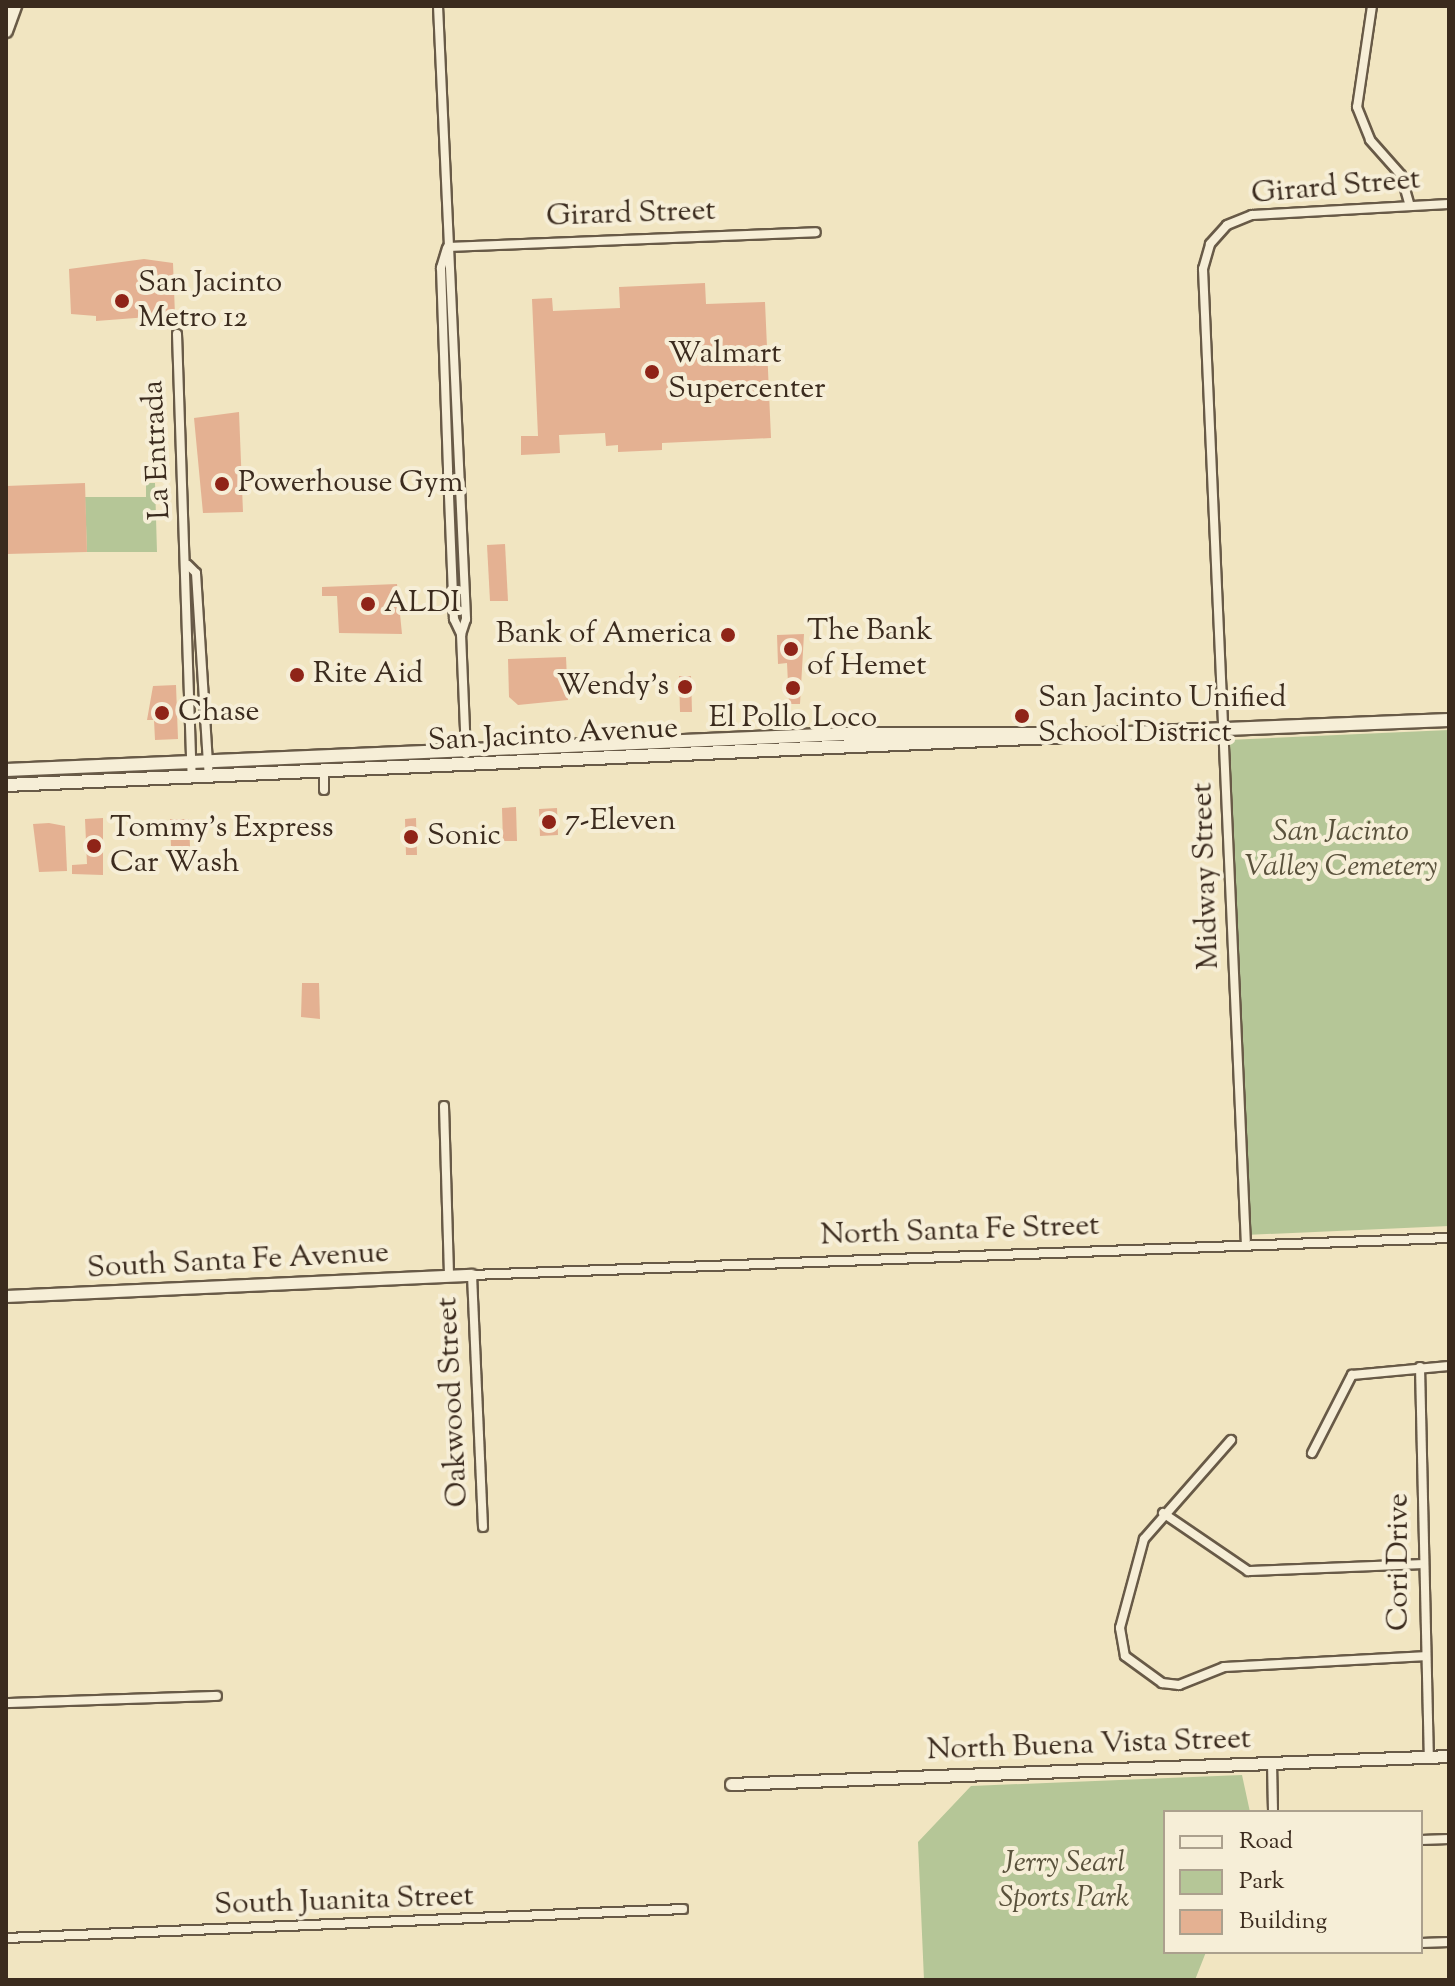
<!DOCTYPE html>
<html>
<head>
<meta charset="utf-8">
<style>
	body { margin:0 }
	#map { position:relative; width:1455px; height:1986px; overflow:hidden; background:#f1e5c1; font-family:"Sorts Mill Goudy",serif }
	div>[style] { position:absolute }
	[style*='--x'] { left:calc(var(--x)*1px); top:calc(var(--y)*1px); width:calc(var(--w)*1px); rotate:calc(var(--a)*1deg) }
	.green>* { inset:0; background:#b5c697 }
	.building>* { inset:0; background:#e4b192 }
	.roads { filter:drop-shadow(2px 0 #685a47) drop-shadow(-2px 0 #685a47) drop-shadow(0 2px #685a47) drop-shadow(0 -2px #685a47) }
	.minor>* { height:8px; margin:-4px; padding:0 4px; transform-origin:4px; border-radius:4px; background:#f6eed7 }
	.tertiary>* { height:11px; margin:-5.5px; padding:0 5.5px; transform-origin:5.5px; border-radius:5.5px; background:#f6eed7 }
	.secondary>* { height:12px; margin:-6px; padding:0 6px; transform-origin:6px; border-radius:6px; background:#f6eed7 }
	.dots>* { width:22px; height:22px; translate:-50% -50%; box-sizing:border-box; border:4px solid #f6eed7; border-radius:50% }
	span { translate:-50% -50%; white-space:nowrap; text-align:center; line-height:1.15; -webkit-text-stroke:8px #f6eed7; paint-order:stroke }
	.street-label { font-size:30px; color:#3b2b1e }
	.poi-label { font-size:30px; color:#3b2b1e }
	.left { translate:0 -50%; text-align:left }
	.right { translate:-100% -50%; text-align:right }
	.park-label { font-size:30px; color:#5a523c; font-style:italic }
	.frame { position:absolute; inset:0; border:8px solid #3b2b1e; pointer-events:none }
	.legend { position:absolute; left:1163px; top:1810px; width:260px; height:144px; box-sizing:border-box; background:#f6eed7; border:2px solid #aba08d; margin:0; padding:10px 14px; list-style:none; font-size:24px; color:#3b2b1e }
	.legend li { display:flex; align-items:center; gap:16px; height:40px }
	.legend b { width:40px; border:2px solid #aba08d }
</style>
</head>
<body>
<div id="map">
	<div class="green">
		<div style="clip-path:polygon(146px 483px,155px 483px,157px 552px,87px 552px,85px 497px,146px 497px)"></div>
		<div style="clip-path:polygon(1449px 730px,1449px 1226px,1245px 1235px,1228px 740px)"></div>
		<div style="clip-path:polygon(1242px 1775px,1250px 1812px,1165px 1812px,1165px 1952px,1206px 1952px,1195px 1980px,924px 1980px,918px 1842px,971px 1786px)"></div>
	</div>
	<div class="building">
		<div style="clip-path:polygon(144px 259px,173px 263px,175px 315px,96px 321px,96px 316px,71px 314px,69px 269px)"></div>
		<div style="clip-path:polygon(705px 283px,706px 304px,765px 302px,771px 438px,662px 443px,662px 450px,618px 452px,618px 445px,606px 446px,605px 433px,559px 435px,560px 453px,521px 455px,521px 436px,538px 436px,532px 299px,552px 298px,553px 311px,620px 308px,619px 287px)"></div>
		<div style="clip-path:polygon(239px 412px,243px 512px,203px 513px,194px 418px)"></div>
		<div style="clip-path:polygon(85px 483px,87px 552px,6px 554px,6px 486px)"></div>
		<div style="clip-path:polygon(505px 544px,508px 601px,490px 601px,487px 545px)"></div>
		<div style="clip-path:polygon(397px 584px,402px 634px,339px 633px,337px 596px,322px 596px,322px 587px)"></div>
		<div style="clip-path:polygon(804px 634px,800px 704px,789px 704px,787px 663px,778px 664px,777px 635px)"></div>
		<div style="clip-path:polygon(566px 657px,568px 700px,518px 705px,509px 697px,508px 659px)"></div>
		<div style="clip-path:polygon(679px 676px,691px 676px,692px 712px,680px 712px)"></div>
		<div style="clip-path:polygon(176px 685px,178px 739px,155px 740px,154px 720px,147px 720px,153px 686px)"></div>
		<div style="clip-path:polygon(516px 807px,517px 841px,503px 841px,502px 808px)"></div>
		<div style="clip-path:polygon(557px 808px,558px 835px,540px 836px,539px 809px)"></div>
		<div style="clip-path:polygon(103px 818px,103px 875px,72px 874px,72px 865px,87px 864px,85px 819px)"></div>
		<div style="clip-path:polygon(416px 818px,417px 855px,406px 855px,405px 819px)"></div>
		<div style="clip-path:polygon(170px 819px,189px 819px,190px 847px,171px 847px)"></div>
		<div style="clip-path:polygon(49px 823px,65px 826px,67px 871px,39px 872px,33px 824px)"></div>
		<div style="clip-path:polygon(302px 983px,319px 983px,320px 1019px,301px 1017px)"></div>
	</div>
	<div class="roads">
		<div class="minor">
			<div style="--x:438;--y:6;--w:614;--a:87.38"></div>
			<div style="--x:466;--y:619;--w:16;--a:108"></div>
			<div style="--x:461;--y:634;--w:120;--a:87.6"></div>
			<div style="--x:1372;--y:6;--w:102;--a:98.4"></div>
			<div style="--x:1357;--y:107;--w:35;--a:68"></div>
			<div style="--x:1370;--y:140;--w:47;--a:48.5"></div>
			<div style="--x:1401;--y:175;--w:32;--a:74"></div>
			<div style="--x:448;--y:247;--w:368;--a:-2.3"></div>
			<div style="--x:447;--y:248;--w:21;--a:107"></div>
			<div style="--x:441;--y:268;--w:203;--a:88"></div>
			<div style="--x:448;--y:471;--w:148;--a:87.7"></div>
			<div style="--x:454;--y:619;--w:17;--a:65"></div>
			<div style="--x:177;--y:334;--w:444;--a:88.1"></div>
			<div style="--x:188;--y:565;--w:11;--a:45"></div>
			<div style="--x:196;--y:573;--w:204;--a:86.4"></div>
			<div style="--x:324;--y:773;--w:17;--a:90"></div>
			<div style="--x:444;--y:1106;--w:170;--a:88.3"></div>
			<div style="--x:1246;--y:1246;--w:978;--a:-92.52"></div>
			<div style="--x:1203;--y:269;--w:26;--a:-74"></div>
			<div style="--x:1210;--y:244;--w:25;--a:-48"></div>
			<div style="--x:1227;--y:225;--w:27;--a:-22"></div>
			<div style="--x:1252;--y:215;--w:197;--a:-3.2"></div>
			<div style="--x:1420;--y:1367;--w:389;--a:88.7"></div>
			<div style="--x:1231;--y:1440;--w:132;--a:131.3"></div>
			<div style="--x:1144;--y:1539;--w:92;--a:105.1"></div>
			<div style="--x:1120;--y:1628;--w:28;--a:80"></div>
			<div style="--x:1125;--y:1656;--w:46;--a:36.1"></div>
			<div style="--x:1162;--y:1683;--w:17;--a:7"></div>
			<div style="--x:1179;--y:1685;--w:48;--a:-21.8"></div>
			<div style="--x:1224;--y:1667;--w:200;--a:-3.1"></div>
			<div style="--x:1312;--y:1453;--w:88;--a:-62.9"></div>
			<div style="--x:1352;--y:1375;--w:97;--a:-5.3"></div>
			<div style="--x:1163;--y:1513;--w:103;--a:34.3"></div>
			<div style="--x:1248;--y:1571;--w:172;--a:-2.3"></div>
			<div style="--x:483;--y:1527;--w:252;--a:-92.5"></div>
			<div style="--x:472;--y:1275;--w:978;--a:-2.17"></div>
			<div style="--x:6;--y:1703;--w:211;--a:-1.9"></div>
			<div style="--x:1272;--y:1763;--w:49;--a:88.8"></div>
			<div style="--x:1421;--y:1840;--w:28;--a:-2"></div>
			<div style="--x:6;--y:1938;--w:678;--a:-2.45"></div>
			<div style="--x:1421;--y:1943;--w:28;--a:-2"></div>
		</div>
		<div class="tertiary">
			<div style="--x:6;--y:1296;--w:466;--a:-2.6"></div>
			<div style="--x:731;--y:1784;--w:719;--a:-2.23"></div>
		</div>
		<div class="secondary">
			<div style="--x:6;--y:31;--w:27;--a:-70"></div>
			<div style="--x:6;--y:770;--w:840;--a:-2.46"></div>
			<div style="--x:845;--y:734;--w:257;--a:0"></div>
			<div style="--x:1102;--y:734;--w:347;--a:-2.3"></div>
			<div style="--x:6;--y:785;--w:1090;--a:-2.63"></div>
		</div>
	</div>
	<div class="dots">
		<div style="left:122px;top:301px;background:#8f2418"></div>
		<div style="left:652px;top:372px;background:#8f2418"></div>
		<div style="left:222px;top:484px;background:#8f2418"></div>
		<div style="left:368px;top:604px;background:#8f2418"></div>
		<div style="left:728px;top:635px;background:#8f2418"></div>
		<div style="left:791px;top:649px;background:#8f2418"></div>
		<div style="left:297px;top:675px;background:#8f2418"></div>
		<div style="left:685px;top:687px;background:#8f2418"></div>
		<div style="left:793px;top:688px;background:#8f2418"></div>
		<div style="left:162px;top:713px;background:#8f2418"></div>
		<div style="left:1022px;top:716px;background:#8f2418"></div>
		<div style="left:549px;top:822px;background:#8f2418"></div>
		<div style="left:411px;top:837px;background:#8f2418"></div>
		<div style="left:94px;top:846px;background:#8f2418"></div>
	</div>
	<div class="street-label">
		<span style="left:1336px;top:188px;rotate:-5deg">Girard Street</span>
		<span style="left:631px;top:215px;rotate:-2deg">Girard Street</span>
		<span style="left:158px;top:450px;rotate:-93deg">La Entrada</span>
		<span style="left:553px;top:736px;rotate:-3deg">San Jacinto Avenue</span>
		<span style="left:1207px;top:876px;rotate:-92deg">Midway Street</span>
		<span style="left:960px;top:1232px;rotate:-2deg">North Santa Fe Street</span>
		<span style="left:238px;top:1262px;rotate:-3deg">South Santa Fe Avenue</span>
		<span style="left:454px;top:1402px;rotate:-93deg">Oakwood Street</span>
		<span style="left:1400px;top:1562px;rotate:-90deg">Cori Drive</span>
		<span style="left:1089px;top:1746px;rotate:-2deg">North Buena Vista Street</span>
		<span style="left:344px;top:1902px;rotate:-2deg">South Juanita Street</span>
	</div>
	<div class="poi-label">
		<span class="left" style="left:138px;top:301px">San Jacinto<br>Metro 12</span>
		<span class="left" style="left:668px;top:372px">Walmart<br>Supercenter</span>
		<span class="left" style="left:238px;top:484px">Powerhouse Gym</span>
		<span class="left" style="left:384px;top:604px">ALDI</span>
		<span class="left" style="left:807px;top:649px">The Bank<br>of Hemet</span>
		<span class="right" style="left:712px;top:635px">Bank of America</span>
		<span class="left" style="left:313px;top:675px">Rite Aid</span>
		<span class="right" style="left:669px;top:687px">Wendy's</span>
		<span class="left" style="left:1038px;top:716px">San Jacinto Unified<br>School District</span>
		<span class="left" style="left:178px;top:713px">Chase</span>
		<span style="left:793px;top:719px">El Pollo Loco</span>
		<span class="left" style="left:565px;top:822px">7-Eleven</span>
		<span class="left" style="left:110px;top:846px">Tommy's Express<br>Car Wash</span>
		<span class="left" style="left:427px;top:837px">Sonic</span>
	</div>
	<div class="park-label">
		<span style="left:1341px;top:850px">San Jacinto<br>Valley Cemetery</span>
		<span style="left:1064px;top:1881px">Jerry Searl<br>Sports Park</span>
	</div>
	<div class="frame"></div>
	<ul class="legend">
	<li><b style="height:10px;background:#f6eed7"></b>Road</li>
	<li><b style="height:22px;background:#b5c697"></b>Park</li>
	<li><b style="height:22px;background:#e4b192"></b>Building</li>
	</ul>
</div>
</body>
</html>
